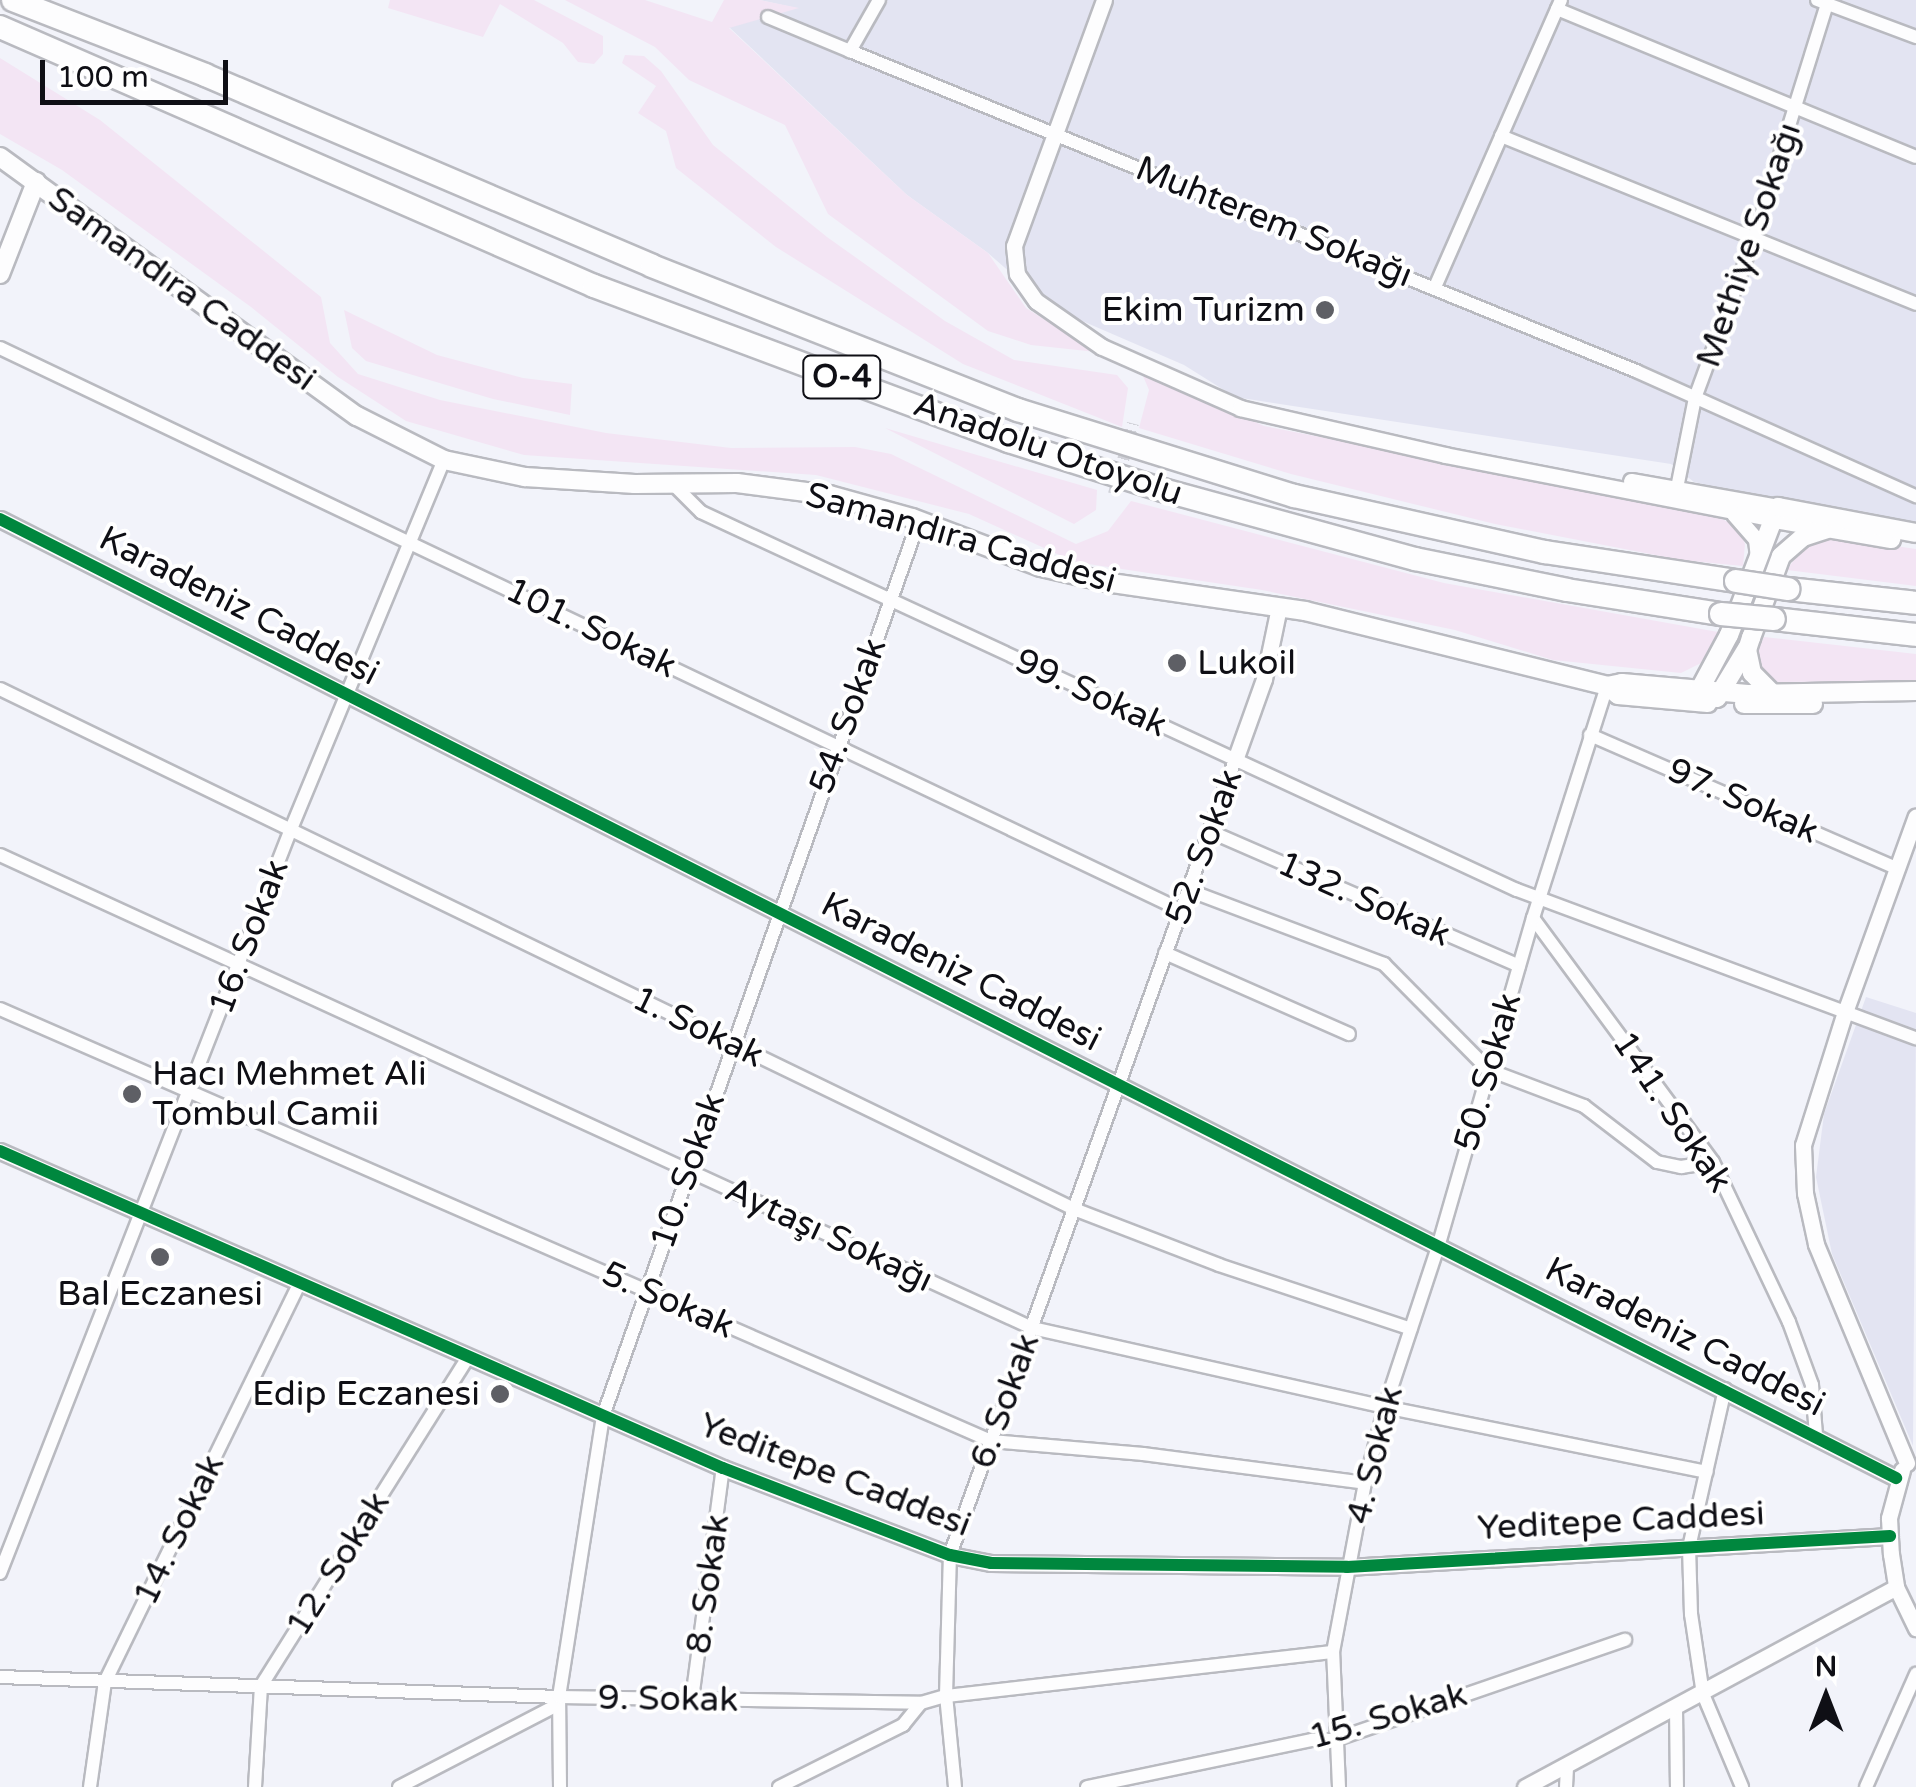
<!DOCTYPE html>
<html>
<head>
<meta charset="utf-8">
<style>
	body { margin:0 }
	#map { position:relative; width:1916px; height:1787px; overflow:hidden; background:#f2f3fa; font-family:"Varela Round",sans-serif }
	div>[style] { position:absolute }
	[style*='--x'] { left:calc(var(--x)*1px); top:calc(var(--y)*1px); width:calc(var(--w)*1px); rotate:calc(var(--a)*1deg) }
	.built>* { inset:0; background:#e3e4f2 }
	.green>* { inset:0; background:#f3e5f4 }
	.minor-tunnel>* { height:12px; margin-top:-6px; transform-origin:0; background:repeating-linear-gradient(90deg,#d0d1d8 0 12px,transparent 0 18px) }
	.roads { filter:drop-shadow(2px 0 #b9bac0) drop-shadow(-2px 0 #b9bac0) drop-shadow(0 2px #b9bac0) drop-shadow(0 -2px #b9bac0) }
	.minor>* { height:12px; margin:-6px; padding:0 6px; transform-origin:6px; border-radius:6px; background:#fdfdfe }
	.tertiary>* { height:15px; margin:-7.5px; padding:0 7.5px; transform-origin:7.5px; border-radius:7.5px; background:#fdfdfe }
	.secondary>* { height:18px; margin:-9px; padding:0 9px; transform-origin:9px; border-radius:9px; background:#fdfdfe }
	.motorway>* { height:22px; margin:-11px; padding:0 11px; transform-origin:11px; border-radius:11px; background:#fdfdfe }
	.bridges { filter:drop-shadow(2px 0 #b9bac0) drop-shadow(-2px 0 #b9bac0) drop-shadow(0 2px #b9bac0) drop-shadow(0 -2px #b9bac0) }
	.motorway-bridge>* { height:22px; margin:-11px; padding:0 11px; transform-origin:11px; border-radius:11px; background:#fdfdfe }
	.cycleway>* { height:12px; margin:-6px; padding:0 6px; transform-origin:6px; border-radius:6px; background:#00873e }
	.dots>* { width:28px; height:28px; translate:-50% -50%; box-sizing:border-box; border:5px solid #fff; border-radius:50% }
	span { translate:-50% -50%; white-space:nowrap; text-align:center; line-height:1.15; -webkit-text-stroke:8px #fff; paint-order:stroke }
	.shield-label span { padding:2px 8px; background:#fff; border:2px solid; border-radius:8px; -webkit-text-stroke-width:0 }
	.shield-label { font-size:32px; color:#0f0f15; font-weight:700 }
	.street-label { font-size:35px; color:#0f0f15 }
	.poi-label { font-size:35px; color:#0f0f15 }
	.right { translate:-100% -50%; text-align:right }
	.left { translate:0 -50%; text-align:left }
	.north { position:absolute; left:1776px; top:1647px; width:100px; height:100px; -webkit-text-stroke:8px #fff; paint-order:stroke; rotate:0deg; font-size:28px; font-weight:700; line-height:40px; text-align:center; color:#0f0f15 }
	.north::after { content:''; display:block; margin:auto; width:35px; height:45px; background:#0f0f15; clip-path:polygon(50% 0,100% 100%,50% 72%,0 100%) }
	.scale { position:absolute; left:40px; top:60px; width:188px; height:45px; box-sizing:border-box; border:5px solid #0f0f15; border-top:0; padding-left:12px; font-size:30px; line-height:35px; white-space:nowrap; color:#0f0f15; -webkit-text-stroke:8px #fff; paint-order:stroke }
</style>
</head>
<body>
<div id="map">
	<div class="built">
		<div style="clip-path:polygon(760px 0,1916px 0,1916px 523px,1777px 501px,1694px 482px,1671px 464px,1235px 397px,1184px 365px,1050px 307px,988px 253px,907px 195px,729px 27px,796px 8px)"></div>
		<div style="clip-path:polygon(1866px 997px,1916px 1013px,1913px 1446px,1832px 1254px,1816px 1177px,1824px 1114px)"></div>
	</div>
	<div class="green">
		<div style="clip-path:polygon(390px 0,534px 0,603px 36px,603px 54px,594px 64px,578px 62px,563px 43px,500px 4px,483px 37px,388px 8px)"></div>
		<div style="clip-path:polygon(565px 0,645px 0,712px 22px,724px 0,760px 0,799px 8px,729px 28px,907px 195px,988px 253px,1026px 308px,1096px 352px,1031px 345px,988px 331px,828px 214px,785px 125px,689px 80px,655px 47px)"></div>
		<div style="clip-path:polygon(625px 55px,644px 56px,661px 71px,713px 145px,827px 237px,945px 321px,1014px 360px,1117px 375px,1128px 388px,1122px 427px,963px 364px,776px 247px,676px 168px,666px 131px,638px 113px,656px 86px,622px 63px)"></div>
		<div style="clip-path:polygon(0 58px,100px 120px,321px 297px,330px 343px,358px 374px,440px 400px,606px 433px,731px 448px,855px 447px,891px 454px,1076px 544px,1108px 531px,1131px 501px,1444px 583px,1718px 632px,1701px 663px,1681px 673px,1553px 660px,1455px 630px,1262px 590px,1075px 562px,969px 514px,816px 475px,524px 455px,406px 421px,338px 377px,251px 307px,62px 170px,0 134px)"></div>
		<div style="clip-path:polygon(344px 310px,437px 355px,523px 378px,572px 384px,570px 415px,493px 399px,366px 361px,352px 348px)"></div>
		<div style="clip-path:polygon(1140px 369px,1264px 426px,1708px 512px,1738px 527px,1745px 544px,1743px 566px,1681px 560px,1495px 524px,1291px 474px,1139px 428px,1149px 390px)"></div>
		<div style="clip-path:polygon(885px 428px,1097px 490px,1096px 510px,1074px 524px)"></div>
		<div style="clip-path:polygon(1825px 536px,1916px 549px,1916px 586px,1787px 570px,1798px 554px)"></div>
		<div style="clip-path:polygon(1764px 637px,1916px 654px,1916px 681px,1773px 682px,1762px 672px,1757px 652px)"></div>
	</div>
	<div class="minor-tunnel">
		<div style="--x:1114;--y:494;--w:73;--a:-75"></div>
	</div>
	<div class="roads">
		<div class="minor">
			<div style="--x:879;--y:0;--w:59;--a:119.6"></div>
			<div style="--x:850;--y:51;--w:849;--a:22.15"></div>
			<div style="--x:1636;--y:371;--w:307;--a:24.1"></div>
			<div style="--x:1817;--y:0;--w:106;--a:20.5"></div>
			<div style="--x:1557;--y:9;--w:388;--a:22.4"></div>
			<div style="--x:768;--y:17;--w:89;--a:22.5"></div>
			<div style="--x:1501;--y:136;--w:448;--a:22"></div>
			<div style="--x:1435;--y:287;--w:313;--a:-66.3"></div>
			<div style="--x:0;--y:348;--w:1308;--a:25.45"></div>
			<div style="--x:673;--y:484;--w:40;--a:45"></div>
			<div style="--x:701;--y:512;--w:899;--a:24.86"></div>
			<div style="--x:1517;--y:890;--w:426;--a:20.4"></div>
			<div style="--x:1677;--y:488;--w:92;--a:-78.7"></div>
			<div style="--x:1695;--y:398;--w:174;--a:-69.8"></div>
			<div style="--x:1755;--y:235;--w:242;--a:-72.7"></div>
			<div style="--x:0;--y:689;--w:1193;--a:25.83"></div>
			<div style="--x:1074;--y:1209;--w:155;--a:21.1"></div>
			<div style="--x:1219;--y:1265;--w:202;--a:18.4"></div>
			<div style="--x:1590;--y:735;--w:334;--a:23.5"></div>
			<div style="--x:1209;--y:831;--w:338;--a:23.5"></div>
			<div style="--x:0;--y:855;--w:1135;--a:24.62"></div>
			<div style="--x:1032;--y:1328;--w:362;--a:12.6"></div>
			<div style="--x:1385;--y:1407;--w:328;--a:11.4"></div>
			<div style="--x:1188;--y:890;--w:210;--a:20.7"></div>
			<div style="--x:1384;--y:964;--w:149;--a:45.3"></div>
			<div style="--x:1489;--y:1070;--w:102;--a:20.8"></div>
			<div style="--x:1584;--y:1106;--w:92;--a:37.5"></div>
			<div style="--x:1657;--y:1162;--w:25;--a:12"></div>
			<div style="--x:1681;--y:1167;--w:32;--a:-9"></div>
			<div style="--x:1533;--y:918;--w:303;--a:53.6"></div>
			<div style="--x:1713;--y:1162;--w:177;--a:64.6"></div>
			<div style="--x:1789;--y:1322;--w:67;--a:69.9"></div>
			<div style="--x:1812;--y:1385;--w:50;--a:85.4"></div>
			<div style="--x:1165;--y:953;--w:201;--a:23.8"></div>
			<div style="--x:0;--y:1009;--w:1081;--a:23.55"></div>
			<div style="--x:991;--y:1441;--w:153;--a:4.9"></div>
			<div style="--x:1143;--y:1454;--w:224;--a:7.4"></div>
			<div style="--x:1725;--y:1389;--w:162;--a:102.8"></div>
			<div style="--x:1689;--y:1547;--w:67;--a:88.3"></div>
			<div style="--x:1691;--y:1614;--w:81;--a:81.5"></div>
			<div style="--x:1703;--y:1694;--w:101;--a:67.2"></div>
			<div style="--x:0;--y:1573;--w:799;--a:-68.64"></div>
			<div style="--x:291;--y:829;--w:399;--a:-67.5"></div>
			<div style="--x:0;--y:1677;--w:559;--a:2.05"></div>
			<div style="--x:559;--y:1697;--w:362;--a:0.9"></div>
			<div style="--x:921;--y:1703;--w:26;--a:-16"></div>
			<div style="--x:946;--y:1696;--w:389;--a:-6.5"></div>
			<div style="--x:692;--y:1699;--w:233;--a:-82.4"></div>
			<div style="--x:1676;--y:1708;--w:79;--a:89.3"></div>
			<div style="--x:90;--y:1787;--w:106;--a:-81.9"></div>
			<div style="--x:105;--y:1682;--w:444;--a:-64"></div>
			<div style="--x:255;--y:1787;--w:101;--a:-86.6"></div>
			<div style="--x:261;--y:1686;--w:389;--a:-57.8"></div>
			<div style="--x:399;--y:1787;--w:180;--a:-27.4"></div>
			<div style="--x:560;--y:1787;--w:90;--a:-90.6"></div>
			<div style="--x:559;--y:1697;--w:284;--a:-81.1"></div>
			<div style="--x:603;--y:1416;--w:950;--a:-70.57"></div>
			<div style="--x:779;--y:1787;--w:139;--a:-26.6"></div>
			<div style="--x:903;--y:1725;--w:28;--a:-51"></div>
			<div style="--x:955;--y:1787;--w:91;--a:-95.6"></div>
			<div style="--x:946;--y:1696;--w:141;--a:-88.4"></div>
			<div style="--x:950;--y:1555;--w:845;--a:-70.28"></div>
			<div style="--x:1087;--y:1787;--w:230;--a:-11.8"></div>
			<div style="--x:1312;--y:1740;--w:22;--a:0"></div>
			<div style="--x:1334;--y:1740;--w:308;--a:-19"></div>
			<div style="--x:1339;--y:1787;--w:135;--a:-92.5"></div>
			<div style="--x:1333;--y:1652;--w:172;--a:-79.3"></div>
			<div style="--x:1365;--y:1483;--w:79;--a:-75.3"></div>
			<div style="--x:1385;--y:1407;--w:169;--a:-71.7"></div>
			<div style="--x:1438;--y:1247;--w:342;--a:-73.9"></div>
			<div style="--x:1533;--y:918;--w:244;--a:-72.3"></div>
			<div style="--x:1566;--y:1787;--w:22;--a:-87"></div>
			<div style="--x:1866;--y:1787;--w:124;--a:-66.1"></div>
		</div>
		<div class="tertiary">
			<div style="--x:1104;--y:0;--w:262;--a:110.1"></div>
			<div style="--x:1014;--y:246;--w:28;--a:84"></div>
			<div style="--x:1017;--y:274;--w:33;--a:55"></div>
			<div style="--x:1036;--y:301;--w:80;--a:34.9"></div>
			<div style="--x:1102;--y:347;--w:151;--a:23.8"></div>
			<div style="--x:1240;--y:408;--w:210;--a:12.9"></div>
			<div style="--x:1445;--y:455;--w:335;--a:11"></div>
			<div style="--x:1631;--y:481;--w:149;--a:10"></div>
			<div style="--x:1734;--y:514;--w:33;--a:49"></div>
			<div style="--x:1756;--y:539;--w:19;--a:84"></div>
			<div style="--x:0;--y:519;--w:2125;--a:26.83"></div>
			<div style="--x:1235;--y:760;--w:86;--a:-70.3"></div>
			<div style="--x:1264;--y:679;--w:74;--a:-78.2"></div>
			<div style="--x:0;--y:1151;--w:789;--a:23.68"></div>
			<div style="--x:723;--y:1468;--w:243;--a:21"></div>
			<div style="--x:950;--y:1555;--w:42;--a:11"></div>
			<div style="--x:991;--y:1563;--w:356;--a:0.6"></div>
			<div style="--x:1347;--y:1567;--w:544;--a:-3.27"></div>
			<div style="--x:1907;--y:1463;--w:237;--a:-112.6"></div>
			<div style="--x:1816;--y:1244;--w:52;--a:-102.2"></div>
			<div style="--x:1805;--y:1193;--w:48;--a:-92.4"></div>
			<div style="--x:1803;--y:1145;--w:139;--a:-72.5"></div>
			<div style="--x:1845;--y:1012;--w:208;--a:-70.1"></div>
			<div style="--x:1902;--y:1470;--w:50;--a:105.2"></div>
			<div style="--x:1889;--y:1518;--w:36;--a:87"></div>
			<div style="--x:1891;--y:1554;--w:33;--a:81"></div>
			<div style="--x:1896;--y:1587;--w:46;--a:64"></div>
			<div style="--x:1525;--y:1787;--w:421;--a:-28.3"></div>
		</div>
		<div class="secondary">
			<div style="--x:0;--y:157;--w:441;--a:36"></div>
			<div style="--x:357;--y:416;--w:97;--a:26.8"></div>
			<div style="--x:444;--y:460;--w:83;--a:11.9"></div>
			<div style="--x:525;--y:477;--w:110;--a:3.6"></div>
			<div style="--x:635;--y:484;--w:102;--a:-0.6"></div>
			<div style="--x:737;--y:483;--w:93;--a:7.4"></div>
			<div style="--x:829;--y:495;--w:86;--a:15.5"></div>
			<div style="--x:912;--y:518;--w:138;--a:20.8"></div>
			<div style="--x:1041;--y:567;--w:72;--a:12.9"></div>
			<div style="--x:1111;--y:583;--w:196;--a:8.2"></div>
			<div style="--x:1305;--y:611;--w:311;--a:13.9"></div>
			<div style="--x:1607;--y:686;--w:15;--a:-11"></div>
			<div style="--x:1622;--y:683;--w:126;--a:5"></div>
			<div style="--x:1748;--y:694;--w:168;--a:-1"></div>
			<div style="--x:0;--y:274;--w:99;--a:-68.6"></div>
			<div style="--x:1774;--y:519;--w:119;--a:9.7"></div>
			<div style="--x:1607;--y:686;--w:14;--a:39"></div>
			<div style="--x:1618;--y:695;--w:90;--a:5.1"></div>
			<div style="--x:1771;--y:692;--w:27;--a:-135"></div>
			<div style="--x:1752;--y:673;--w:24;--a:-102"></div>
			<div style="--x:1747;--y:650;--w:13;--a:-72"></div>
			<div style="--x:1751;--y:638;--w:87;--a:-69.9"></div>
			<div style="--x:1781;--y:556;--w:29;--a:-41"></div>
			<div style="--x:1803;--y:537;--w:25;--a:-18"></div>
			<div style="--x:1717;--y:698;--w:58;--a:-59"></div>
			<div style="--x:1700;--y:702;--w:13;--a:-90"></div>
			<div style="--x:1700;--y:689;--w:61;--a:-61.8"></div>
			<div style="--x:1729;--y:635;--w:137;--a:-69.1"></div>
			<div style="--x:1778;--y:507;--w:140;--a:10.7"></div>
			<div style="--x:1744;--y:704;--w:69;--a:0"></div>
		</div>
		<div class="motorway">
			<div style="--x:13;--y:0;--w:206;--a:21.3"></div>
			<div style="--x:205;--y:75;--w:486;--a:23.1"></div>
			<div style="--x:652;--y:266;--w:393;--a:21.5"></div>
			<div style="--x:1018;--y:410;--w:289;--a:17.3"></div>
			<div style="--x:1294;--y:496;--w:257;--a:12.6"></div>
			<div style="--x:1545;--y:552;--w:193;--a:8.6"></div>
			<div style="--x:0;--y:27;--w:648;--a:23.56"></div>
			<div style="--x:594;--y:286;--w:443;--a:20.5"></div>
			<div style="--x:1009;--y:441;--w:162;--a:17.7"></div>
			<div style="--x:1163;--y:490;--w:261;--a:15.3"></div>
			<div style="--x:1415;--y:559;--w:155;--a:11.5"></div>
			<div style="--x:1567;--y:590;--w:156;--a:8.9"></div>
			<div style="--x:1788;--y:589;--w:129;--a:6.2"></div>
			<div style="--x:1774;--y:619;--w:143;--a:6.4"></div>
		</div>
	</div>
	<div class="bridges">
		<div class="motorway-bridge">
			<div style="--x:1736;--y:581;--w:53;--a:8.7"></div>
			<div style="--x:1721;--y:614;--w:53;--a:5.4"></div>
		</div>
	</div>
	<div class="cycleway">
		<div style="--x:0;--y:519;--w:2125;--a:26.83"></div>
		<div style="--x:0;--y:1151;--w:789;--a:23.68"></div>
		<div style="--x:723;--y:1468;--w:243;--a:21"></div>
		<div style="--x:950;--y:1555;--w:42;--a:11"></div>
		<div style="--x:991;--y:1563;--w:356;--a:0.6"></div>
		<div style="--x:1347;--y:1567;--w:544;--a:-3.27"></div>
	</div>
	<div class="dots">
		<div style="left:1325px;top:310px;background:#5e5f65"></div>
		<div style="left:1177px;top:663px;background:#5e5f65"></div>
		<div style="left:132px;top:1094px;background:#5e5f65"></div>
		<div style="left:160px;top:1257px;background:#5e5f65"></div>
		<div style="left:500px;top:1394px;background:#5e5f65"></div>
	</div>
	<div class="shield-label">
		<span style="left:842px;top:377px">O-4</span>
	</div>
	<div class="street-label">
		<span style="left:1274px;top:222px;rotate:22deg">Muhterem Sokağı</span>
		<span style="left:1749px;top:245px;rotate:-71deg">Methiye Sokağı</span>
		<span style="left:182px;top:289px;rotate:36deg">Samandıra Caddesi</span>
		<span style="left:1048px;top:449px;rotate:19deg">Anadolu Otoyolu</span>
		<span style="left:961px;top:538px;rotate:16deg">Samandıra Caddesi</span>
		<span style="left:239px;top:606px;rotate:27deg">Karadeniz Caddesi</span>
		<span style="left:591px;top:628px;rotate:26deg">101. Sokak</span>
		<span style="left:1091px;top:693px;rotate:25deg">99. Sokak</span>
		<span style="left:848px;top:716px;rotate:-70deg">54. Sokak</span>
		<span style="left:1743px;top:801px;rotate:24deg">97. Sokak</span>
		<span style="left:1204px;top:847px;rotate:-70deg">52. Sokak</span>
		<span style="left:1364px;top:899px;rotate:24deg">132. Sokak</span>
		<span style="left:249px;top:937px;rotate:-69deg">16. Sokak</span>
		<span style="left:961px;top:972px;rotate:27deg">Karadeniz Caddesi</span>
		<span style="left:698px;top:1027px;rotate:26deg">1. Sokak</span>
		<span style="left:1488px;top:1072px;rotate:-74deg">50. Sokak</span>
		<span style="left:1672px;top:1112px;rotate:56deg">141. Sokak</span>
		<span style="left:688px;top:1171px;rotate:-71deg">10. Sokak</span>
		<span style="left:829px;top:1235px;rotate:25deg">Aytaşı Sokağı</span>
		<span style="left:668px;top:1300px;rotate:24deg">5. Sokak</span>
		<span style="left:1685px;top:1337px;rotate:27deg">Karadeniz Caddesi</span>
		<span style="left:1005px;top:1401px;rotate:-70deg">6. Sokak</span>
		<span style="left:1375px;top:1455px;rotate:-76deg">4. Sokak</span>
		<span style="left:835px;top:1475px;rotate:21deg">Yeditepe Caddesi</span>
		<span style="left:1621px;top:1521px;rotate:-3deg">Yeditepe Caddesi</span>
		<span style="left:179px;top:1530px;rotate:-64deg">14. Sokak</span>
		<span style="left:338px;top:1564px;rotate:-58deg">12. Sokak</span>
		<span style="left:708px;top:1584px;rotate:-82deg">8. Sokak</span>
		<span style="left:668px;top:1699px;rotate:1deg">9. Sokak</span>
		<span style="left:1388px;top:1716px;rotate:-16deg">15. Sokak</span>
	</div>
	<div class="poi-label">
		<span class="right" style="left:1305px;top:310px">Ekim Turizm</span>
		<span class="left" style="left:1197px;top:663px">Lukoil</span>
		<span class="left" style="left:152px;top:1094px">Hacı Mehmet Ali<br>Tombul Camii</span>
		<span style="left:160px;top:1294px">Bal Eczanesi</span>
		<span class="right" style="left:480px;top:1394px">Edip Eczanesi</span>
	</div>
	<div class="north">N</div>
	<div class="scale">100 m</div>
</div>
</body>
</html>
